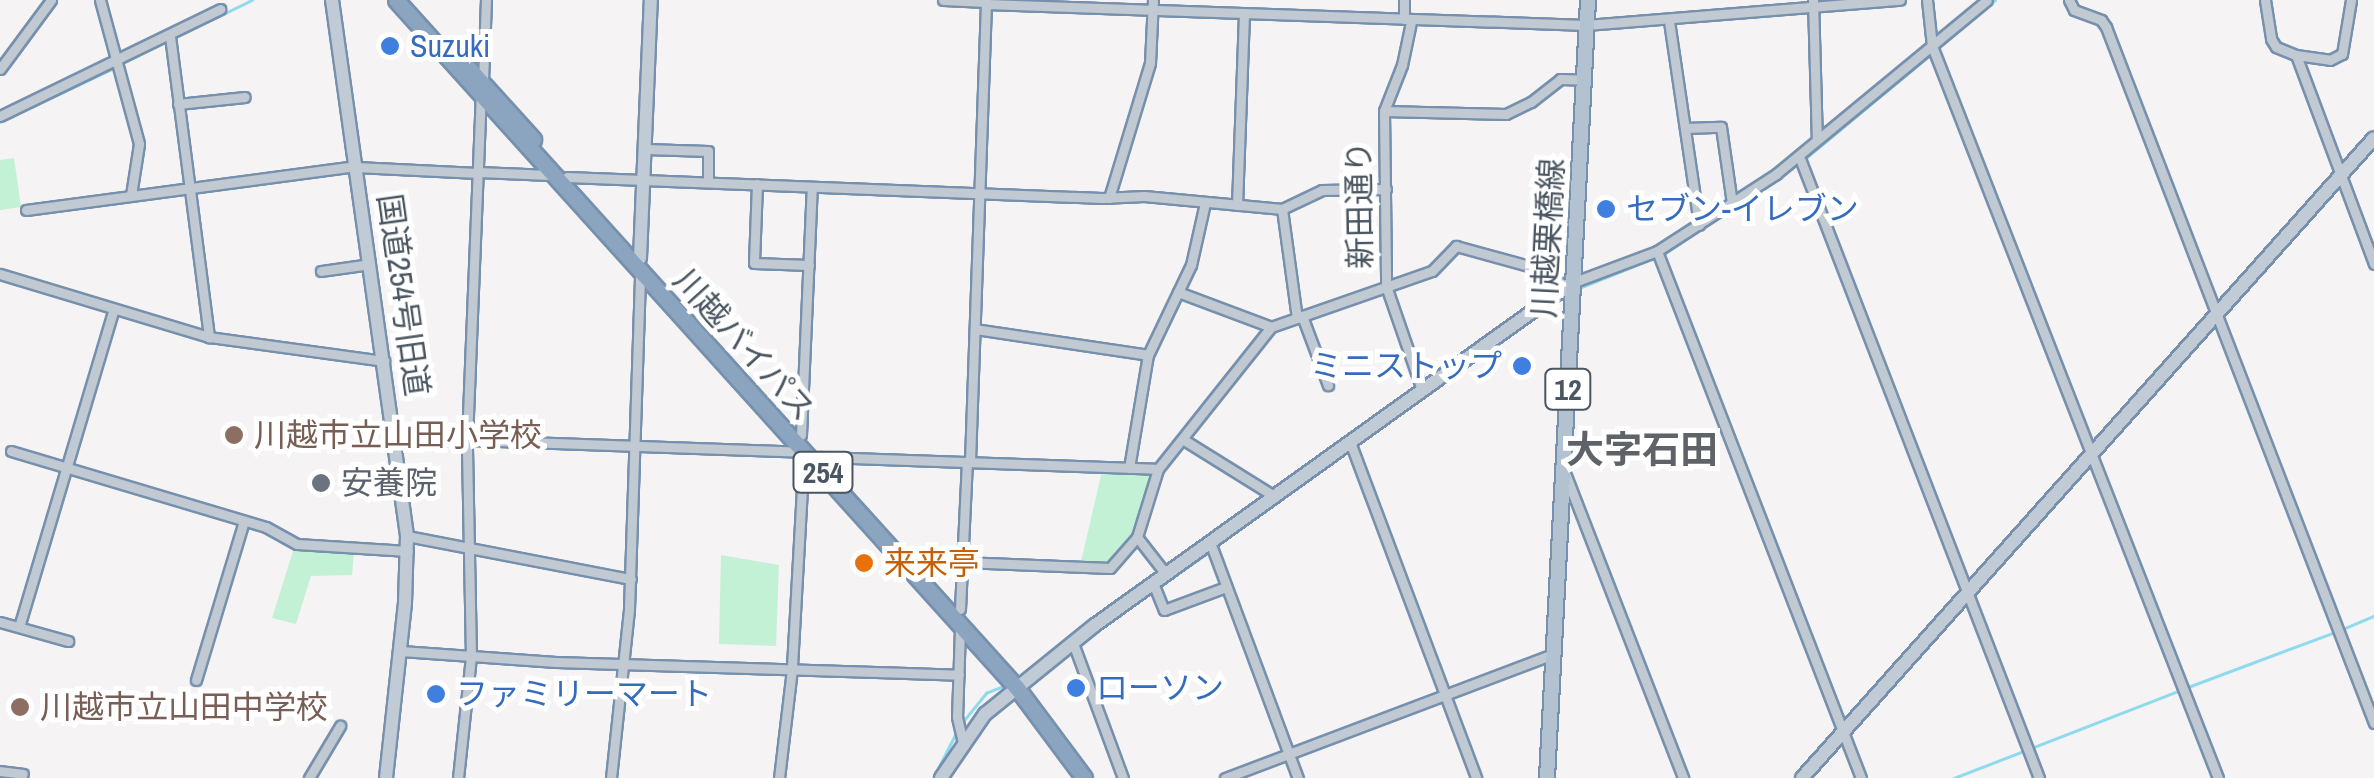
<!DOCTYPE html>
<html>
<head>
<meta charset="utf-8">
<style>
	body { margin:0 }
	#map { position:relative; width:2374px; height:778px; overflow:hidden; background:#f5f3f3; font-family:"Archivo Narrow","Noto Sans JP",sans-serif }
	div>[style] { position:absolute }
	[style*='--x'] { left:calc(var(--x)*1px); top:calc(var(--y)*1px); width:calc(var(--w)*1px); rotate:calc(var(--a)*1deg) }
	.green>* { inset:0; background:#c3f1d5 }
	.stream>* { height:2.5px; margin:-1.25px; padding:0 1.25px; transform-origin:1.25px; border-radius:1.25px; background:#90daee }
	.roads { filter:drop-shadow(2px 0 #7690ad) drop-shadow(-2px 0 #7690ad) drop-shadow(0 2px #7690ad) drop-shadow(0 -2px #7690ad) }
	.street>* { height:9px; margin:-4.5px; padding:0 4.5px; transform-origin:4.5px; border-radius:4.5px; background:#c1cad2 }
	.secondary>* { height:12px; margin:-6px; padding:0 6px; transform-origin:6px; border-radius:6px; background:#c1cbd6 }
	.primary>* { height:14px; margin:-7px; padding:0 7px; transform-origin:7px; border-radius:7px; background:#b3c2d1 }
	.highway>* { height:15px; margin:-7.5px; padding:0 7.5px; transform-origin:7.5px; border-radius:7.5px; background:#8ba5c1 }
	.dots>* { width:28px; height:28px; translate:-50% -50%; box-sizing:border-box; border:5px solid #fff; border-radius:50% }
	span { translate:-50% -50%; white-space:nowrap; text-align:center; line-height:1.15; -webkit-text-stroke:10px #fff; paint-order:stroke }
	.shield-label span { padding:2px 8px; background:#fff; border:2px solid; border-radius:8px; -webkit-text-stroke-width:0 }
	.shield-label { font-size:30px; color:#4a5661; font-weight:700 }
	.shop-label { font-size:32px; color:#366cbe }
	.left { translate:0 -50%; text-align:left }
	.right { translate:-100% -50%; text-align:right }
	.street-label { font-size:32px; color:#4a5661 }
	.education-label { font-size:32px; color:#785e54 }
	.worship-label { font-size:32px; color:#5b616d }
	.food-label { font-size:32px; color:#c56008 }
	.quarter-label { font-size:38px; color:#5f6368; font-weight:700 }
</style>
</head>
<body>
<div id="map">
	<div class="green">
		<div style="clip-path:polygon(14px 158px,21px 207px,0 210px,0 160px)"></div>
		<div style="clip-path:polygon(1102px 471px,1151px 474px,1134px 535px,1108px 567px,1080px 566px)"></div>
		<div style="clip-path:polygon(294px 548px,354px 551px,352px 575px,311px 576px,296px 624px,272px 618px)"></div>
		<div style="clip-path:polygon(721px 555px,779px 565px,776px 646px,719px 644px)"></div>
	</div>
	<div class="stream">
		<div style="--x:172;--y:39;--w:89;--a:-26"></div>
		<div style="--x:1936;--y:50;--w:77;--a:-40.3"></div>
		<div style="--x:123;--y:63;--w:47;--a:-26.6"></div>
		<div style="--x:0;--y:122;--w:128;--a:-25.4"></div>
		<div style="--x:1806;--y:158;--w:161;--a:-39.7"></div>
		<div style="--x:1577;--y:289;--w:94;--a:-21.9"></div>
		<div style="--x:1664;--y:254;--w:163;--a:-34"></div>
		<div style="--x:1552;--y:305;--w:17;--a:-33"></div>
		<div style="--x:1491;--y:349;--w:47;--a:-36.4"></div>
		<div style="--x:1377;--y:430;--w:52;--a:-35.5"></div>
		<div style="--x:1296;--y:489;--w:57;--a:-36.5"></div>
		<div style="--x:1215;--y:547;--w:42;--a:-36.3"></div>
		<div style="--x:1170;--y:579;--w:47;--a:-34.7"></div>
		<div style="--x:2343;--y:629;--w:34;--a:-23"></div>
		<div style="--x:1085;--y:641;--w:23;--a:-38"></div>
		<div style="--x:2188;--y:687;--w:157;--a:-20.5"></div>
		<div style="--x:961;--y:724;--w:40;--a:-51"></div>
		<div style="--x:986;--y:693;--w:22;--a:-22"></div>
		<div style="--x:933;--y:778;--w:53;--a:-62.9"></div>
		<div style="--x:1954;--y:778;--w:243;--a:-21.2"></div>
	</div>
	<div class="roads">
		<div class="street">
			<div style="--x:100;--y:0;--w:149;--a:74.8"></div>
			<div style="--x:139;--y:144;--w:52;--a:98.9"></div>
			<div style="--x:943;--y:0;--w:43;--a:2.7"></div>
			<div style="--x:1404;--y:0;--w:19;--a:90"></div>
			<div style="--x:1813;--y:0;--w:139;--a:88.4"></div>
			<div style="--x:1927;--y:0;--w:46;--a:83.8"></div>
			<div style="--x:1932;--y:46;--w:786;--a:68.66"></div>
			<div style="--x:2069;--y:0;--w:11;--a:63"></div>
			<div style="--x:2074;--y:10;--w:29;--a:20"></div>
			<div style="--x:2101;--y:20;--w:9;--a:54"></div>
			<div style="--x:2106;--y:27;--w:746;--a:68.94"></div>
			<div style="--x:2265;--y:0;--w:39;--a:81"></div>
			<div style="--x:2271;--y:39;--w:9;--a:58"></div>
			<div style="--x:2276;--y:47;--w:22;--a:22"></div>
			<div style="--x:2296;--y:55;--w:223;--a:69.5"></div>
			<div style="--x:986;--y:4;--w:600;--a:2"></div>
			<div style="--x:1586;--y:25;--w:315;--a:-4.6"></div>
			<div style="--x:1669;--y:21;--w:206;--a:81.6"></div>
			<div style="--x:1411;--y:22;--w:44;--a:101.8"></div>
			<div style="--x:1402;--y:65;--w:49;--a:111.4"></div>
			<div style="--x:1384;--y:111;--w:175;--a:89.3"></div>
			<div style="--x:1386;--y:286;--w:107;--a:70.9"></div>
			<div style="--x:170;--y:36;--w:304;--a:82.6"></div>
			<div style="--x:2296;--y:55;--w:34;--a:8"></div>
			<div style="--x:2330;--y:60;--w:13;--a:-27"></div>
			<div style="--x:2342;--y:54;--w:55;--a:-80.5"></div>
			<div style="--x:0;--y:69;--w:86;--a:-53.5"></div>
			<div style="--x:483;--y:81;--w:81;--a:-87.9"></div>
			<div style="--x:178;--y:104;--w:67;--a:-6"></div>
			<div style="--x:1384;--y:111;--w:122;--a:1.4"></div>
			<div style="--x:1506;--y:114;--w:28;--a:-26"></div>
			<div style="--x:1531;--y:102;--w:37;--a:-38"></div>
			<div style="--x:1560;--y:79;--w:24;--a:2"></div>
			<div style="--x:0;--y:116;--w:245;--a:-25.9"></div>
			<div style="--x:1685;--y:128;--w:36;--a:-2"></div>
			<div style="--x:1721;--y:127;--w:77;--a:81.8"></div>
			<div style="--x:645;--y:149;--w:63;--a:1.8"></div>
			<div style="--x:708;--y:151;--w:31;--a:90"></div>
			<div style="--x:1799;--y:156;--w:667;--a:68.9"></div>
			<div style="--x:356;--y:167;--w:122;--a:2.8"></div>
			<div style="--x:478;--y:172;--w:73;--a:2.4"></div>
			<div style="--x:567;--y:177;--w:535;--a:2.25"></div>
			<div style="--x:1102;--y:198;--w:42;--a:-2.7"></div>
			<div style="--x:1144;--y:196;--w:139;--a:5.4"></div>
			<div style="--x:1282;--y:209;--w:44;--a:-25.4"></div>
			<div style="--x:1322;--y:190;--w:64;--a:-0.9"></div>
			<div style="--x:757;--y:184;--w:79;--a:92.2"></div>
			<div style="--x:754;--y:263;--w:55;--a:2.1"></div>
			<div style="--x:1109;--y:198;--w:141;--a:-73.1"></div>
			<div style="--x:1150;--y:63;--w:63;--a:-87.3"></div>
			<div style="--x:1237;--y:205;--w:191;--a:-87.9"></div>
			<div style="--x:1282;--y:209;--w:110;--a:82.2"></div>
			<div style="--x:26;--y:210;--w:333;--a:-7.6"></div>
			<div style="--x:1657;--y:251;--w:565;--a:68.84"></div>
			<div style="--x:321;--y:271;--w:49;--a:-8.1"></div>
			<div style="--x:0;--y:274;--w:218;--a:16.8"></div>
			<div style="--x:209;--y:337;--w:177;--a:7.8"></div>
			<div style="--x:1572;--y:283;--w:91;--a:-20.6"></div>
			<div style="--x:1657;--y:251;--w:142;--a:-32.9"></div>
			<div style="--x:1776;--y:174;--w:273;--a:-39.5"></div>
			<div style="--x:1178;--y:292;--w:99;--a:20.6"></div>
			<div style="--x:1302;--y:316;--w:74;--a:69.4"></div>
			<div style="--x:975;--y:329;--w:175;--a:8.5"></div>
			<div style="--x:801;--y:435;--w:248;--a:-87.5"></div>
			<div style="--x:1184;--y:440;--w:106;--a:31.9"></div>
			<div style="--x:397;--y:441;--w:70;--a:-0.8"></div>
			<div style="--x:467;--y:440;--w:342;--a:-87.7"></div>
			<div style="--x:1350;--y:442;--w:359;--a:69.4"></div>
			<div style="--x:11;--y:451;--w:266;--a:16.6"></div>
			<div style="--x:266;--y:527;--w:35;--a:29"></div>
			<div style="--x:297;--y:544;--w:111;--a:3.6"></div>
			<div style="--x:821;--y:457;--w:337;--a:2"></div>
			<div style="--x:970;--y:461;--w:458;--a:-88"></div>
			<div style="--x:1129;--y:468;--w:115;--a:-80.5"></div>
			<div style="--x:1148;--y:355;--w:100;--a:-64.5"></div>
			<div style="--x:1191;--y:265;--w:64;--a:-77.3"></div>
			<div style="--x:1565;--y:473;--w:327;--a:68.8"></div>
			<div style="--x:407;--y:536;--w:228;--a:10.9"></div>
			<div style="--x:1137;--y:537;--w:46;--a:52.1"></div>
			<div style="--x:1210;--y:542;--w:252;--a:69.6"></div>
			<div style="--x:962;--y:562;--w:148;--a:2.3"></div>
			<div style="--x:1110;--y:568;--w:41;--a:-48.9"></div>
			<div style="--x:1137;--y:537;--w:71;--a:-72.8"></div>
			<div style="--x:1158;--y:469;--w:181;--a:-51.5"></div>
			<div style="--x:1271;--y:327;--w:170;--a:-19.2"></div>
			<div style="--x:1432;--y:271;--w:35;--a:-46"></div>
			<div style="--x:1456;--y:246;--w:76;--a:15.3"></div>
			<div style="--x:1529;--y:266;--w:42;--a:28.4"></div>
			<div style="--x:1153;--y:583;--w:29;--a:68"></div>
			<div style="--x:1164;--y:610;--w:66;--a:-20.4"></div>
			<div style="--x:960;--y:609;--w:148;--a:-87.3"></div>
			<div style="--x:0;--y:622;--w:71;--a:15.6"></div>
			<div style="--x:19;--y:627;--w:332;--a:-73.4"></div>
			<div style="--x:960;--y:628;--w:89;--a:91.9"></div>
			<div style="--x:957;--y:717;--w:28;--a:77"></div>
			<div style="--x:1073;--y:643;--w:144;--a:69.7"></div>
			<div style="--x:401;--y:651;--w:155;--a:4.1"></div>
			<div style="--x:556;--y:662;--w:403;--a:1.8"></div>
			<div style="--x:196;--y:680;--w:166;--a:-73.2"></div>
			<div style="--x:0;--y:771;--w:23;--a:7"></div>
			<div style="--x:309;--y:778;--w:61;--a:-59.2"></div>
			<div style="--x:458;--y:778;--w:122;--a:-83.9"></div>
			<div style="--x:471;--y:657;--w:217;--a:-91.1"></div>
			<div style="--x:467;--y:440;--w:337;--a:2"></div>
			<div style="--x:804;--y:452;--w:217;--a:93.2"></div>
			<div style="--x:792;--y:669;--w:110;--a:96.8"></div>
			<div style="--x:611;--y:778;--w:170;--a:-83.9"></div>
			<div style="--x:629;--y:609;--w:337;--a:-88.1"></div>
			<div style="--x:1225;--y:778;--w:352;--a:-20.7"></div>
		</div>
		<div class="secondary">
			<div style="--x:332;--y:0;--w:541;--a:82.03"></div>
			<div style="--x:407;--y:536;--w:67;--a:91.7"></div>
			<div style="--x:405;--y:603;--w:176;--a:96.2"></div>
			<div style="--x:640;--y:258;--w:258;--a:-87.6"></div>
			<div style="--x:941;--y:778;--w:78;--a:-55.5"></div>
			<div style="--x:985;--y:714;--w:141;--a:-39"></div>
			<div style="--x:1095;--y:625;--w:587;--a:-35.64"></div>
			<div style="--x:1802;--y:778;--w:858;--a:-48.21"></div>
		</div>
		<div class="primary">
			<div style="--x:1547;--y:778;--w:779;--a:-86.98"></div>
		</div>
		<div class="highway">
			<div style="--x:396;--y:0;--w:927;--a:47.93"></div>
			<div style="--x:1017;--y:688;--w:112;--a:53.3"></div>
			<div style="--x:454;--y:52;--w:118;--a:47.8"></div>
		</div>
	</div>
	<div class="dots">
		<div style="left:390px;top:46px;background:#3f7fe0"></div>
		<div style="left:1606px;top:209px;background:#3f7fe0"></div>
		<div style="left:1522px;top:366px;background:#3f7fe0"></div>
		<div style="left:234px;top:435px;background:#8d6e63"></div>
		<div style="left:321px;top:483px;background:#6b7280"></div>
		<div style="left:864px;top:563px;background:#e8710a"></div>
		<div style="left:1076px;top:688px;background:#3f7fe0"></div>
		<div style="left:436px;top:694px;background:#3f7fe0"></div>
		<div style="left:20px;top:707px;background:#8d6e63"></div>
	</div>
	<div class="shield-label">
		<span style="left:1568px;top:389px">12</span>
		<span style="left:823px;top:472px">254</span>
	</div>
	<div class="shop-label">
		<span class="left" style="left:410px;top:46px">Suzuki</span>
		<span class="left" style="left:1626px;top:209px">セブン-イレブン</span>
		<span class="right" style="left:1502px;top:366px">ミニストップ</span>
		<span class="left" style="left:1096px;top:688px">ローソン</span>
		<span class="left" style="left:456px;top:694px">ファミリーマート</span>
	</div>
	<div class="street-label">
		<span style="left:1360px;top:205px;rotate:-91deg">新田通り</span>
		<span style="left:1548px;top:238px;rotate:-87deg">川越栗橋線</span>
		<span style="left:403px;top:295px;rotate:82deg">国道254号旧道</span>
		<span style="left:744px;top:345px;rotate:48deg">川越バイパス</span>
	</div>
	<div class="education-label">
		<span class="left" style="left:254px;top:435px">川越市立山田小学校</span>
		<span class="left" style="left:40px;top:707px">川越市立山田中学校</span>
	</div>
	<div class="worship-label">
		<span class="left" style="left:341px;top:483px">安養院</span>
	</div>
	<div class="food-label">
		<span class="left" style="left:884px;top:563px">来来亭</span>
	</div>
	<div class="quarter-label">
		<span style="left:1642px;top:450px">大字石田</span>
	</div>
</div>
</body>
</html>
